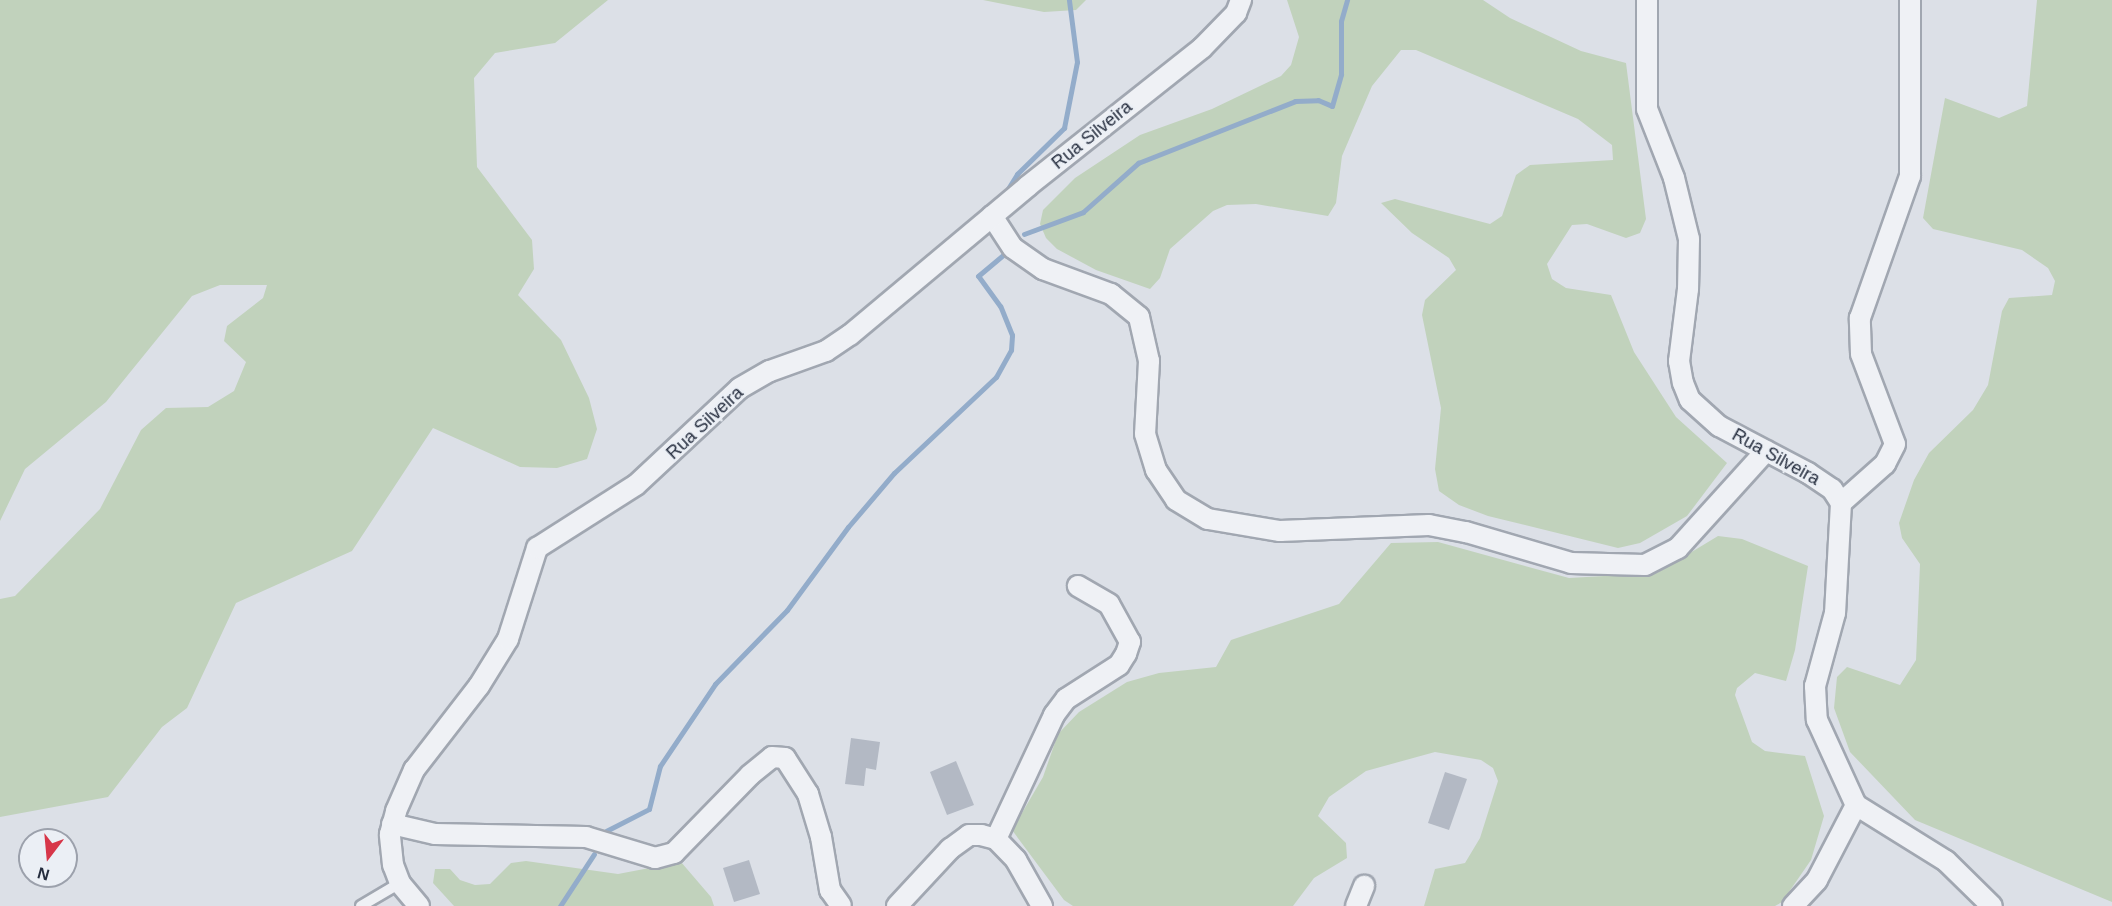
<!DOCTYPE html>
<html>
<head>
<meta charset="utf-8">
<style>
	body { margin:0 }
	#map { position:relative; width:2112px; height:906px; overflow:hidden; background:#dce0e7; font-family:Helvetica,sans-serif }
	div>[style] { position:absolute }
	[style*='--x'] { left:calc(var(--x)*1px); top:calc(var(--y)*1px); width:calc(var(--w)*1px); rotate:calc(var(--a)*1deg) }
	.green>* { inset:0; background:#c1d2bc }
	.stream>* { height:5px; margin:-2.5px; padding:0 2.5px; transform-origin:2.5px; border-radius:2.5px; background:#93acca }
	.building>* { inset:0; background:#b3b9c4 }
	.roads { filter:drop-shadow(2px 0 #a1a7b1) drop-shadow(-2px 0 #a1a7b1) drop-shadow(0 2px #a1a7b1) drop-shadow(0 -2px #a1a7b1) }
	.service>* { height:10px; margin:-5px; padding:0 5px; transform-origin:5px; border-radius:5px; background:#eff1f5 }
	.minor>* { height:20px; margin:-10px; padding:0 10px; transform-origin:10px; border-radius:10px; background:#eff1f5 }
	span { translate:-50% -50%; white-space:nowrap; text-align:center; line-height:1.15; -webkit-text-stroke:4.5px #ebeff5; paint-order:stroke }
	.street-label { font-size:18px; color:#252d3e }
	.north { position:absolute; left:18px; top:828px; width:60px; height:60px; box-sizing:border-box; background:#ebeff5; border:2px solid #9ca1ac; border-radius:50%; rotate:196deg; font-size:16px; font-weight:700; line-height:24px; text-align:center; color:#252d3e }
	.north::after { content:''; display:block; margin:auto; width:21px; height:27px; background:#d73649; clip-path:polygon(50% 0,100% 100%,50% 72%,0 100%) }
</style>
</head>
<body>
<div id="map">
	<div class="green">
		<div style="clip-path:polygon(0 0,608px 0,555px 43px,495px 53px,474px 78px,477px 167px,532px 240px,534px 269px,518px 295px,561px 340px,589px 398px,597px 429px,587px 459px,557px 468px,520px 467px,433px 428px,352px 551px,236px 603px,187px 708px,162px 727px,108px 797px,0 817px,0 599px,15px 596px,100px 509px,141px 430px,166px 408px,208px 407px,234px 391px,246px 362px,224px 341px,227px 326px,263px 298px,267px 285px,220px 285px,192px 296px,106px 402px,25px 469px,0 521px)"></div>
		<div style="clip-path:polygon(983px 0,1086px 0,1076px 10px,1044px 12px)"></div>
		<div style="clip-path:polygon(1287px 0,1483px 0,1510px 18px,1581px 51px,1626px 63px,1646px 219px,1640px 233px,1626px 238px,1587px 224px,1572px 225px,1547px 264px,1552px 279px,1566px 288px,1611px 295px,1634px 352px,1676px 417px,1727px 463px,1687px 516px,1640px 543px,1618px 548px,1488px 516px,1459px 505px,1439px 491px,1435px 469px,1441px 408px,1422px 315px,1425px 300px,1456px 270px,1449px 258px,1412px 233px,1381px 203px,1395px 199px,1490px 224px,1502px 216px,1516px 175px,1530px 165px,1613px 160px,1612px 145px,1578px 119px,1416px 50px,1401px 50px,1372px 86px,1342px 156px,1336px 203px,1328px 216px,1256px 204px,1227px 205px,1213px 211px,1170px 249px,1160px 278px,1150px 289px,1096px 270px,1057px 249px,1046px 238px,1040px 224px,1043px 210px,1075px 178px,1140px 135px,1212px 109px,1281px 76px,1291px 65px,1299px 37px)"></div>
		<div style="clip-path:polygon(2037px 0,2112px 0,2112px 902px,1915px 820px,1850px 752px,1834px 708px,1837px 677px,1847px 667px,1900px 685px,1916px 660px,1920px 564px,1902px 538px,1899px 523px,1914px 480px,1929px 453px,1973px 410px,1988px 385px,2002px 311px,2009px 298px,2052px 295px,2055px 281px,2048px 268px,2022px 250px,1933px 229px,1923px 218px,1945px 98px,1999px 118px,2027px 106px)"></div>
		<div style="clip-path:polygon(1718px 536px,1742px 539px,1808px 566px,1795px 650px,1786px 681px,1755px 673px,1737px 688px,1735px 695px,1752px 742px,1765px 751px,1805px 756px,1824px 816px,1811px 860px,1782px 902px,1775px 906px,1424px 906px,1435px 869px,1465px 863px,1480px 838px,1498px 781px,1493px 768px,1481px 760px,1435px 752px,1366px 771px,1329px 797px,1318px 816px,1346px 843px,1347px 858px,1314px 878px,1293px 906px,1073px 906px,1064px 900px,1012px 830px,1043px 777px,1058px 734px,1079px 712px,1127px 682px,1159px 673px,1216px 667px,1231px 640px,1339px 604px,1391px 543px,1438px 542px,1569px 578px,1657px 573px)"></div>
		<div style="clip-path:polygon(526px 861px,618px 874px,681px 862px,711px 897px,714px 906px,454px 906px,433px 883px,435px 869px,450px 869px,460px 880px,475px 885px,490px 884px,511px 863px)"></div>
	</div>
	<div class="stream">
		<div style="--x:1004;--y:195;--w:25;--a:-58"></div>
		<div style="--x:1017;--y:174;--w:66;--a:-44.4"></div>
		<div style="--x:1064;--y:128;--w:67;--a:-78.9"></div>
		<div style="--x:1077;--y:62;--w:63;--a:-97.4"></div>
		<div style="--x:1024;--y:234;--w:63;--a:-20.4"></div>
		<div style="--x:1083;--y:212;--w:74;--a:-41.7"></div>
		<div style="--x:1138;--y:163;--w:169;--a:-21.5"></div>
		<div style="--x:1295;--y:101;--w:23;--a:-2"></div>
		<div style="--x:1318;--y:100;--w:15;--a:23"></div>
		<div style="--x:1332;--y:106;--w:33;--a:-74"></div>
		<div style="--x:1341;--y:74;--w:53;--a:-90"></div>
		<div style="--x:1341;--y:21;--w:22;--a:-74"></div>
		<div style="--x:606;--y:831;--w:48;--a:-27.1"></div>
		<div style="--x:649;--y:809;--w:44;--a:-75.7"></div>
		<div style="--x:660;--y:766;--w:99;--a:-56.1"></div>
		<div style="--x:715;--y:684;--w:103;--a:-45.8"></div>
		<div style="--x:787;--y:610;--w:103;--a:-53.7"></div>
		<div style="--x:848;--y:527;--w:71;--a:-49.6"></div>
		<div style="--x:894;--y:473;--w:140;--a:-43.3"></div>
		<div style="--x:996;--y:377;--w:31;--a:-61"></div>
		<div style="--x:1011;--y:350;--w:15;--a:-86"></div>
		<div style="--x:1012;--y:335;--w:31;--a:-112"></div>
		<div style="--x:1000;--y:306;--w:37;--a:-126"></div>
		<div style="--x:978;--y:276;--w:39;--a:-40"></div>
		<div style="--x:560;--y:906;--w:62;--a:-56.8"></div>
	</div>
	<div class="building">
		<div style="clip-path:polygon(851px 738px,880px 742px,876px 770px,866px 768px,864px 786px,845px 784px)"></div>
		<div style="clip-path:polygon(956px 761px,974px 805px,947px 815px,930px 772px)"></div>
		<div style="clip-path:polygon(1445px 772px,1467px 779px,1449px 830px,1428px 823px)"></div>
		<div style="clip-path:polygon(749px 860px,760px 894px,734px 902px,723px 868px)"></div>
	</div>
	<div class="roads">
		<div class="service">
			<div style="--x:361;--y:906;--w:45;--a:-30.5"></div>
		</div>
		<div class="minor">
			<div style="--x:1647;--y:0;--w:109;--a:90"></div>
			<div style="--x:1647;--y:109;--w:74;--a:68.6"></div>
			<div style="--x:1674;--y:178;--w:63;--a:76.2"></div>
			<div style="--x:1689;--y:239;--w:50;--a:91.1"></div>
			<div style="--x:1688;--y:289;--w:73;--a:97.1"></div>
			<div style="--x:1679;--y:361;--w:22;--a:80"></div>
			<div style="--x:1683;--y:383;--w:18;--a:68"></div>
			<div style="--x:1690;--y:400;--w:39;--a:42"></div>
			<div style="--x:1719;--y:426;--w:101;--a:27.8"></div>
			<div style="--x:1808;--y:473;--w:29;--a:34"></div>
			<div style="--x:1832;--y:489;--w:17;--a:57"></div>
			<div style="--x:992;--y:216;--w:38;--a:57"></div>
			<div style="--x:1013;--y:248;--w:37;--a:35"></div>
			<div style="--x:1043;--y:269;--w:72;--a:20.2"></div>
			<div style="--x:1111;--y:294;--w:36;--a:39"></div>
			<div style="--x:1139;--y:317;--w:45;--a:77.2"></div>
			<div style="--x:1149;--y:361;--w:73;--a:93.1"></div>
			<div style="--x:1145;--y:434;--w:38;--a:73"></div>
			<div style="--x:1156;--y:470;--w:36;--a:56"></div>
			<div style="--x:1176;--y:500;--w:37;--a:31"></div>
			<div style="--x:1208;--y:519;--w:73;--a:9.5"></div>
			<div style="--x:1280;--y:531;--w:149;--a:-2.3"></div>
			<div style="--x:1429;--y:525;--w:38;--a:11"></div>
			<div style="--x:1466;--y:532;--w:109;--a:16.4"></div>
			<div style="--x:1571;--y:563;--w:74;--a:1.5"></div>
			<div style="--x:1645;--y:565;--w:37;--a:-27"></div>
			<div style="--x:1678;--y:548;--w:131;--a:-47.8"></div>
			<div style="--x:1841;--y:503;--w:59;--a:-41.6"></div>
			<div style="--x:1885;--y:464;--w:22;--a:-63"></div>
			<div style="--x:1895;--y:444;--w:96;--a:-110.7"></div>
			<div style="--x:1861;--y:354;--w:36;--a:-92"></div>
			<div style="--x:1860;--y:318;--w:151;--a:-70.6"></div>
			<div style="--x:1910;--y:176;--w:176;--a:-90"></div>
			<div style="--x:1841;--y:503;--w:110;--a:93.1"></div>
			<div style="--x:1835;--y:613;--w:76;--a:105.3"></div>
			<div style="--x:1815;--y:686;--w:34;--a:87"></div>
			<div style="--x:1817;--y:720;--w:94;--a:65.4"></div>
			<div style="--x:1856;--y:805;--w:106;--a:31.9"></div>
			<div style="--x:1946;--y:861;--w:64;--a:44.4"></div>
			<div style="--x:392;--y:824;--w:44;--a:13.1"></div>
			<div style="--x:435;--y:834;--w:151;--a:1.1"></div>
			<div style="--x:586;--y:837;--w:72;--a:16.9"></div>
			<div style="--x:655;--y:858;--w:20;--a:-15"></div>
			<div style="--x:674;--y:853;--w:109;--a:-45.7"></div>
			<div style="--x:750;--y:775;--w:28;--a:-39"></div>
			<div style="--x:772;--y:757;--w:13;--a:4"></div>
			<div style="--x:785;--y:758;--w:43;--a:57.4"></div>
			<div style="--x:808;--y:794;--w:45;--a:73.2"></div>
			<div style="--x:821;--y:837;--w:54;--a:80.4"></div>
			<div style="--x:830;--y:890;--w:19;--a:55"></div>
			<div style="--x:996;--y:839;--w:137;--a:-64.9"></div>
			<div style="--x:1054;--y:715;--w:20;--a:-53"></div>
			<div style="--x:1066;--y:699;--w:63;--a:-32.7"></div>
			<div style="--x:1119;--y:665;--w:13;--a:-58"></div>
			<div style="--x:1126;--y:654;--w:13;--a:-72"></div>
			<div style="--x:1130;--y:642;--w:43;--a:-118.9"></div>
			<div style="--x:1109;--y:604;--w:36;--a:-150"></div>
			<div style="--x:419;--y:906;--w:30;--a:-130"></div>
			<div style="--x:400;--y:883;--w:19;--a:-111"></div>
			<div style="--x:393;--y:865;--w:31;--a:-96"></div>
			<div style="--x:390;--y:834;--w:24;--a:-75"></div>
			<div style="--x:396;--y:811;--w:45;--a:-66.3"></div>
			<div style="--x:414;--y:770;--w:106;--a:-52.3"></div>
			<div style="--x:479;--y:686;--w:55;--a:-58.3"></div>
			<div style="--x:508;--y:639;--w:96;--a:-72.3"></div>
			<div style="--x:537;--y:548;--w:117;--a:-32.5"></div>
			<div style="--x:636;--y:485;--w:142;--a:-43"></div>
			<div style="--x:740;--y:388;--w:34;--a:-30"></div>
			<div style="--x:770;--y:371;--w:59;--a:-19.7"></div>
			<div style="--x:826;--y:351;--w:29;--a:-34"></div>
			<div style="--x:850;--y:335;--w:232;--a:-39.9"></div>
			<div style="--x:1028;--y:186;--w:222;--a:-38.4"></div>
			<div style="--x:1202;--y:48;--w:49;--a:-45.8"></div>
			<div style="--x:1236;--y:13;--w:14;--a:-69"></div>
			<div style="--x:897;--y:906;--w:78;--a:-47.1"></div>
			<div style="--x:950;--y:849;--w:24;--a:-36"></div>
			<div style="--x:969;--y:835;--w:12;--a:0"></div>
			<div style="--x:981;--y:835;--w:16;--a:15"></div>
			<div style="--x:996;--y:839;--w:29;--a:46"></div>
			<div style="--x:1016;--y:860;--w:53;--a:60.5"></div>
			<div style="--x:1356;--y:906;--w:22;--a:-68"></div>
			<div style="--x:1793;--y:906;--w:35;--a:-47"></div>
			<div style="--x:1817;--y:880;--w:85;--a:-62.5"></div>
		</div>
	</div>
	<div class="street-label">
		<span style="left:1092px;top:135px;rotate:-39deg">Rua Silveira</span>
		<span style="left:705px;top:423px;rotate:-43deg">Rua Silveira</span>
		<span style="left:1776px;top:457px;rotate:29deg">Rua Silveira</span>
	</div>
	<div class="north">N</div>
</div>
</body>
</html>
